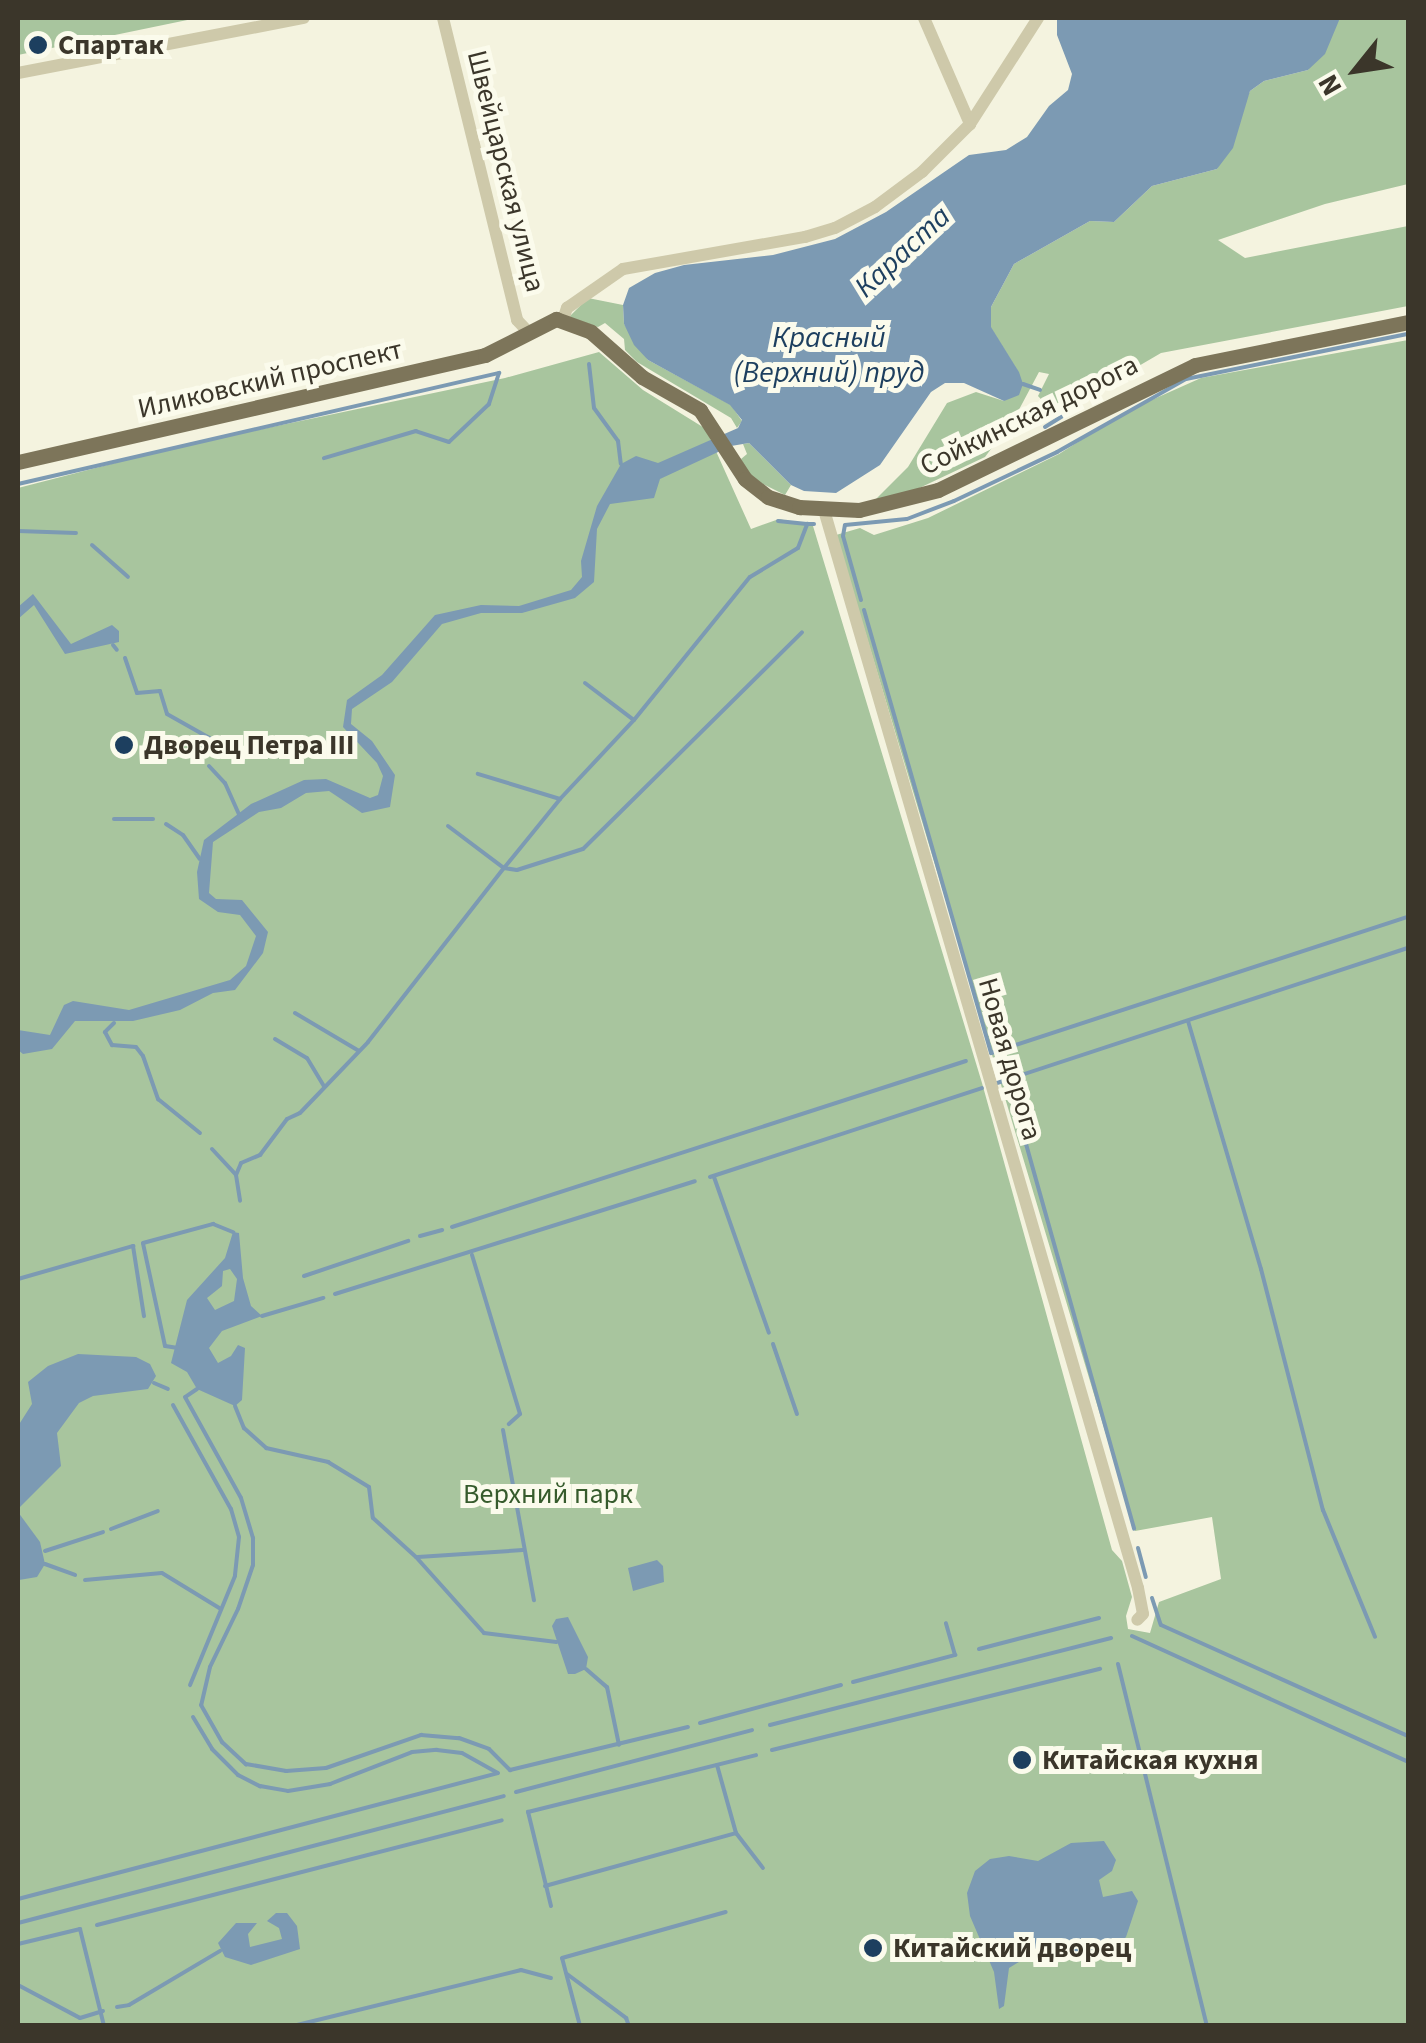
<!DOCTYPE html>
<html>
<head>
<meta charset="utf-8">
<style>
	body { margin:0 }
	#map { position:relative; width:1426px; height:2043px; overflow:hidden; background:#f4f3df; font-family:"Source Sans 3",sans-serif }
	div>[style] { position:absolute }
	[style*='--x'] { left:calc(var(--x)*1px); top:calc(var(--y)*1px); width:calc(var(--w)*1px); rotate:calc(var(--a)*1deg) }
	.green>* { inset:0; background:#a8c59e }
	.water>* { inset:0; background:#7c9ab3 }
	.stream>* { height:4px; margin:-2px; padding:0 2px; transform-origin:2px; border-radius:2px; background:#7c9ab3 }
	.minor>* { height:12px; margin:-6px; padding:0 6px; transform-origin:6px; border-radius:6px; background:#cec9aa }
	.major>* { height:15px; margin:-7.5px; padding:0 7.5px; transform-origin:7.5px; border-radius:7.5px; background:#7d755a }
	.dots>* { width:28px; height:28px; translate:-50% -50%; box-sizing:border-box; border:5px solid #fbfbec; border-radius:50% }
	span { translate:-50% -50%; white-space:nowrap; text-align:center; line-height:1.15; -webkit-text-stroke:10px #fbfbec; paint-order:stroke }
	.poi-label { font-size:28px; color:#3b362a; font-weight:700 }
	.left { translate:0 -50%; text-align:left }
	.street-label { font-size:28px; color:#3b362a }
	.park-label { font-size:28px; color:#365b2c }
	.water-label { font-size:30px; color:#1d3f5f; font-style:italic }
	.frame { position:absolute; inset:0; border:20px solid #3b362a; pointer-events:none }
	.north { position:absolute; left:1306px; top:20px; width:100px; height:100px; -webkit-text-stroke:8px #fbfbec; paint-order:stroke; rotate:240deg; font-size:28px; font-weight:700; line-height:40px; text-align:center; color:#3b362a }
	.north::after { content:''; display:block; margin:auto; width:35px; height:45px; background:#3b362a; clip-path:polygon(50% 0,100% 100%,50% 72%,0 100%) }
</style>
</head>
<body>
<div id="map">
	<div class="green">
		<div style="clip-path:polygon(18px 18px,197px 18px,18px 55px)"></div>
		<div style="clip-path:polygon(1340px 18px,1408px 18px,1408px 184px,1325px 204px,1218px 240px,1245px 258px,1408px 226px,1408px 306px,1161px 353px,1113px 381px,1085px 383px,1079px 400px,1066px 414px,1051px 410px,1038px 396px,1049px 374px,1039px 372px,1015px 417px,985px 457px,913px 491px,873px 502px,908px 467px,947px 403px,976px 392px,1004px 401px,1019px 373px,991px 328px,991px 307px,1014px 264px,1090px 221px,1114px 222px,1152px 186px,1217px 169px,1250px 91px,1264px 81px,1308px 70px)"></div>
		<div style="clip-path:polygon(588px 298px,623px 305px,624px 324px,648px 360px,731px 405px,742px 421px,737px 428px,731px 418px,637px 362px,625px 350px,624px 339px,605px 323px,598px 327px,569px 317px)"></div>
		<div style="clip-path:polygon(1408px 340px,1408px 2025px,18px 2025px,18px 488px,181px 446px,505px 378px,599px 352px,643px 390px,706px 429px,751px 529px,779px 519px,813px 526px,982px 1083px,1112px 1550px,1122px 1561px,1132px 1597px,1126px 1616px,1128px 1629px,1150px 1633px,1159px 1602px,1221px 1579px,1212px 1517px,1135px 1531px,836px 535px,860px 528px,874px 535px,928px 518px,1059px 454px,1127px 411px,1201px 378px)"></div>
		<div style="clip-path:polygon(749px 443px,791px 485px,785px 495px,751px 478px,741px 459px,747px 454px,743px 444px)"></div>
	</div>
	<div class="water">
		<div style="clip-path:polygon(1057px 18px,1340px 18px,1325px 54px,1308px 70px,1264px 81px,1250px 91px,1233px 148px,1217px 169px,1152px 186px,1114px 222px,1090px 221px,1014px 264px,991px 307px,991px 327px,1019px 372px,1023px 384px,1019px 395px,1004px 401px,964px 383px,945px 383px,931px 392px,880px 465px,836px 493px,804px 491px,791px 485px,749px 443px,731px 446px,660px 479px,654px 498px,610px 504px,597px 529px,594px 582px,575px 598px,522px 613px,481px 613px,442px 624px,392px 682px,352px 709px,351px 724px,372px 741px,395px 775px,390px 807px,362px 813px,329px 791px,306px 793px,281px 808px,259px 812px,213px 842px,209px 893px,216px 899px,242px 900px,268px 932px,263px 953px,235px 990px,213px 993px,180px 1010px,133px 1021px,75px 1021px,52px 1049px,23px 1054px,18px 1050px,18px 1030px,50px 1035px,64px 1005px,73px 1001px,129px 1010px,230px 980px,246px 966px,256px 936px,240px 915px,218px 912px,199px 899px,197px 872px,204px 840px,251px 804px,304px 780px,326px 779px,370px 798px,378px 795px,383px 776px,377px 763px,343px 727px,347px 700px,382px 675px,435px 615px,481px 605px,519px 606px,571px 590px,582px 577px,581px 561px,597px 506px,621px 464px,636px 456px,658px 463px,738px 428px,742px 420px,730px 405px,648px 360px,634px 345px,624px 324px,623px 305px,629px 288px,655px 273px,684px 265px,773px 255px,835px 239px,886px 212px,969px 155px,1006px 150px,1027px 137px,1049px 106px,1068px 90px,1072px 74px,1057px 35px)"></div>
		<div style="clip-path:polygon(33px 594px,71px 644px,112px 625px,119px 631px,119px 642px,65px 654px,34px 605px,18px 619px,18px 607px)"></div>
		<div style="clip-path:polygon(evenodd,233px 1232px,239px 1233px,243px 1278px,251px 1306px,262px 1316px,222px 1331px,209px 1348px,218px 1363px,231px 1356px,238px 1345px,245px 1348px,242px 1400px,235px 1406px,197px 1389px,187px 1372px,171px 1363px,187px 1300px,225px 1258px,233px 1232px,230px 1269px,237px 1279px,234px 1301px,215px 1310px,207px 1298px,222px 1286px,223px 1271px,230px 1269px)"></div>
		<div style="clip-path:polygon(78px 1354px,136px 1357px,150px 1364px,156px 1376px,148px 1389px,93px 1396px,79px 1403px,57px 1433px,61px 1466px,18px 1509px,18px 1426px,32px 1404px,28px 1382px,48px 1366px)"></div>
		<div style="clip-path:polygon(18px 1512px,40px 1542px,45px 1564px,37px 1577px,19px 1580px)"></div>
		<div style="clip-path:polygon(657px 1560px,663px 1566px,664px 1582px,633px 1591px,628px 1568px)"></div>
		<div style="clip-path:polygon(568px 1617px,588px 1657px,586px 1669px,575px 1674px,568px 1674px,552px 1626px,556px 1619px)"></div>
		<div style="clip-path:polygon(1104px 1841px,1116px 1860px,1112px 1871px,1099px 1880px,1103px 1897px,1132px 1891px,1138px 1901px,1126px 1937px,1118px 1945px,1072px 1954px,1045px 1953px,1019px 1962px,1009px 1968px,1004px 2006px,999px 2009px,994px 1972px,970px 1916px,967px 1893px,975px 1871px,990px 1859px,1009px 1856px,1038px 1861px,1071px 1843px)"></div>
		<div style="clip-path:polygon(276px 1913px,287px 1913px,297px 1926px,300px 1949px,251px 1965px,225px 1957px,218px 1943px,236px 1923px,257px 1923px,248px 1934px,250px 1947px,282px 1939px,279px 1928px,267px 1921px)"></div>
	</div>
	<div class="stream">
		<div style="--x:589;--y:364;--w:44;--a:83.5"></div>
		<div style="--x:594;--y:408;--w:41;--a:54"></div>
		<div style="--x:618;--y:441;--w:23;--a:83"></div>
		<div style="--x:1023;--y:384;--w:18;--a:19"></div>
		<div style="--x:1045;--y:427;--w:25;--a:-32"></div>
		<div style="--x:18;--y:484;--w:494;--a:-13"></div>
		<div style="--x:499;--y:373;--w:33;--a:108"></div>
		<div style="--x:489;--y:404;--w:55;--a:136.5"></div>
		<div style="--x:449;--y:442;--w:35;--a:-162"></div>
		<div style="--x:416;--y:431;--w:96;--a:163.6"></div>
		<div style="--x:778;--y:521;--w:29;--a:6"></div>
		<div style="--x:18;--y:531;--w:58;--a:2"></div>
		<div style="--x:92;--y:545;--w:48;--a:41.6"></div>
		<div style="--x:861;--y:600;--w:66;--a:-105.7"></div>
		<div style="--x:843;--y:536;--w:11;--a:-80"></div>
		<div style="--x:845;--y:525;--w:62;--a:-5.5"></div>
		<div style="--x:907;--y:519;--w:50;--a:-21"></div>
		<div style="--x:954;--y:501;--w:114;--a:-25.4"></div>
		<div style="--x:1057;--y:452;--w:148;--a:-29.5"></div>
		<div style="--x:1186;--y:379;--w:227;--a:-11.5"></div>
		<div style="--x:864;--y:610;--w:461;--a:74"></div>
		<div style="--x:991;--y:1053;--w:439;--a:-18.1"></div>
		<div style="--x:113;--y:645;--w:6;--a:51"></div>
		<div style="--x:125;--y:658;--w:37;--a:71"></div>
		<div style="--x:137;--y:693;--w:23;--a:-5"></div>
		<div style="--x:160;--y:691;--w:24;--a:73"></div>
		<div style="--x:167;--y:714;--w:53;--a:29.5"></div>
		<div style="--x:213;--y:740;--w:14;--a:141"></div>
		<div style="--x:585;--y:683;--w:61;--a:37.1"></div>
		<div style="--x:209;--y:766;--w:23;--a:47"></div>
		<div style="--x:225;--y:783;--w:34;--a:66"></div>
		<div style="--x:560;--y:799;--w:108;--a:-46.9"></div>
		<div style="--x:634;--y:720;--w:184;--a:-51"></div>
		<div style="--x:750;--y:577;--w:56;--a:-31.1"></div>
		<div style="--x:798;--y:548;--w:26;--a:-69"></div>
		<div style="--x:807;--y:524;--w:7;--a:0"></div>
		<div style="--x:114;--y:819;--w:39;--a:0"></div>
		<div style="--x:166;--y:824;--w:20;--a:33"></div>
		<div style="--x:183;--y:835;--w:29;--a:55"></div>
		<div style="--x:448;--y:826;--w:70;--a:36.9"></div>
		<div style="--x:504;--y:868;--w:89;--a:-50.9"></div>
		<div style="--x:560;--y:799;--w:86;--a:-163"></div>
		<div style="--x:295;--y:1013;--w:74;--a:30.7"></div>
		<div style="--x:1188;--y:1021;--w:259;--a:73.6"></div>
		<div style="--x:1261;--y:1269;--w:249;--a:75.6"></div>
		<div style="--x:1323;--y:1510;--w:137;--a:67.7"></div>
		<div style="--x:114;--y:1023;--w:13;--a:135"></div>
		<div style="--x:105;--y:1032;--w:15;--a:62"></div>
		<div style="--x:112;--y:1045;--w:24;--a:5"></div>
		<div style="--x:136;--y:1047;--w:11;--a:52"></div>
		<div style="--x:143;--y:1056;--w:46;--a:70.8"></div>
		<div style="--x:158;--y:1099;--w:54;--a:39"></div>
		<div style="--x:275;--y:1039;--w:37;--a:31"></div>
		<div style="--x:307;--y:1058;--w:33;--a:59"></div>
		<div style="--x:1008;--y:1080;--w:466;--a:74.3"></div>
		<div style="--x:997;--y:1083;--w:433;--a:-18.2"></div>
		<div style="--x:212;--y:1149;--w:35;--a:47"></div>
		<div style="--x:236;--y:1175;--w:26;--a:81"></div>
		<div style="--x:236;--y:1175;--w:13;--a:-67"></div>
		<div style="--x:241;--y:1163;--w:21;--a:-23"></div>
		<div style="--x:260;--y:1155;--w:45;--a:-53.1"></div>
		<div style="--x:287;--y:1119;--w:14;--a:-25"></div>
		<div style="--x:300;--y:1113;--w:98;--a:-46.2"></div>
		<div style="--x:368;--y:1042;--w:221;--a:-52"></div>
		<div style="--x:504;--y:868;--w:13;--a:9"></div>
		<div style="--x:517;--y:870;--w:69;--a:-17.7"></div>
		<div style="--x:583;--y:849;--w:308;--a:-44.7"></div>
		<div style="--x:710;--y:1177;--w:286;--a:-18.1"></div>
		<div style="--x:714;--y:1177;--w:165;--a:70.6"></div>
		<div style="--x:452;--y:1227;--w:540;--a:-17.9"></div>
		<div style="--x:420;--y:1236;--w:23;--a:-15"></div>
		<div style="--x:472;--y:1255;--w:166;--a:73.2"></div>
		<div style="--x:520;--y:1414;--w:15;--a:138"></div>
		<div style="--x:304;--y:1276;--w:110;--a:-18.6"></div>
		<div style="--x:18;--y:1279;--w:120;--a:-16"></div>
		<div style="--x:133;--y:1246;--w:71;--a:81.1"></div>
		<div style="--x:335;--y:1294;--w:377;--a:-17.4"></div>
		<div style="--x:262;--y:1316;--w:64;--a:-16.4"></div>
		<div style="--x:773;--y:1344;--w:74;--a:71.1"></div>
		<div style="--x:178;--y:1348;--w:13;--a:-171"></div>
		<div style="--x:165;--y:1346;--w:105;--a:-102.1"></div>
		<div style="--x:143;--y:1243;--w:73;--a:-15.2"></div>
		<div style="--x:213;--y:1224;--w:22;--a:22"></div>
		<div style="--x:154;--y:1383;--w:15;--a:23"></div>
		<div style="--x:197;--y:1389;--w:14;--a:146"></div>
		<div style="--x:185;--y:1397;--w:115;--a:61"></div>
		<div style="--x:241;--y:1498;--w:42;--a:73.3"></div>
		<div style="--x:253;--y:1538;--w:27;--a:90"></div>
		<div style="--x:253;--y:1565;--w:46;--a:108.8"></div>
		<div style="--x:238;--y:1609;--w:64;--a:115.8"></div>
		<div style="--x:210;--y:1667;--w:39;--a:103"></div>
		<div style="--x:201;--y:1705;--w:43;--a:60.4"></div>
		<div style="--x:222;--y:1742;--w:33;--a:43"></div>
		<div style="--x:246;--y:1764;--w:41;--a:9.9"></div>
		<div style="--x:286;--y:1771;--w:40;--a:-4.3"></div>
		<div style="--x:326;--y:1768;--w:101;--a:-19.2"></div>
		<div style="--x:421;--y:1735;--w:38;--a:5"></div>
		<div style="--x:459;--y:1738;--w:32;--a:20"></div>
		<div style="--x:489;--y:1749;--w:30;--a:45"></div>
		<div style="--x:510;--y:1770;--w:183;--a:-13.6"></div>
		<div style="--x:173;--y:1405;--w:119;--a:60.9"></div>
		<div style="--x:231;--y:1509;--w:29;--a:74"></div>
		<div style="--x:239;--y:1537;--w:39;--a:96"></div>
		<div style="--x:235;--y:1576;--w:118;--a:112.4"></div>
		<div style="--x:235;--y:1406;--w:24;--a:68"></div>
		<div style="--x:244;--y:1428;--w:30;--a:42"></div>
		<div style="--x:266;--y:1448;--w:64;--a:12.7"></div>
		<div style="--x:328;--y:1462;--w:48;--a:31.4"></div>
		<div style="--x:369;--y:1487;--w:31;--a:83"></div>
		<div style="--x:373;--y:1518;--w:58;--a:42.2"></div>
		<div style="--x:416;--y:1557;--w:102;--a:48.2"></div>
		<div style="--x:484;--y:1633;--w:73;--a:7.1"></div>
		<div style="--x:503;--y:1430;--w:173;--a:79.7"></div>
		<div style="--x:111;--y:1529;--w:50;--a:-21"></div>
		<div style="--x:1138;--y:1548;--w:30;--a:75"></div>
		<div style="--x:45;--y:1551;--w:61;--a:-18.1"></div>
		<div style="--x:418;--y:1557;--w:105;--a:-3.8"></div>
		<div style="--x:45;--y:1564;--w:32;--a:20"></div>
		<div style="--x:85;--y:1580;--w:77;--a:-5.2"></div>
		<div style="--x:162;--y:1573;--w:69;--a:31.4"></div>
		<div style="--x:1152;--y:1598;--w:28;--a:72"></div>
		<div style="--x:1161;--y:1625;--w:271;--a:24.2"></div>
		<div style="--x:1132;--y:1636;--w:303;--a:24.5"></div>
		<div style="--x:979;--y:1649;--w:124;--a:-14.5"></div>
		<div style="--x:1118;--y:1664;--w:373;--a:76.2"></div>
		<div style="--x:586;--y:1669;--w:28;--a:41"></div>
		<div style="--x:607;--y:1687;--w:59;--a:78.3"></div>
		<div style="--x:853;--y:1682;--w:106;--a:-14.8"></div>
		<div style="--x:955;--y:1655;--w:33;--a:-106"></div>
		<div style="--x:193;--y:1717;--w:37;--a:59"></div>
		<div style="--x:212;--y:1749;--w:37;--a:45"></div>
		<div style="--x:238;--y:1775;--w:25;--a:27"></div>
		<div style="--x:260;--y:1786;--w:28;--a:10"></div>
		<div style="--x:288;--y:1791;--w:43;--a:-9.5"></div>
		<div style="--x:330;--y:1784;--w:88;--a:-21.3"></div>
		<div style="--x:412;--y:1752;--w:25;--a:-5"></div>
		<div style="--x:437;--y:1750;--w:25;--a:7"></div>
		<div style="--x:462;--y:1753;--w:41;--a:29.1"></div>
		<div style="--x:700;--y:1723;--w:146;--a:-15.1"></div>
		<div style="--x:770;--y:1725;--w:352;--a:-14.3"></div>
		<div style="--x:772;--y:1750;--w:338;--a:-13.9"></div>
		<div style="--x:717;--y:1765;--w:71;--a:74.4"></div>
		<div style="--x:736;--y:1833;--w:44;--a:52.4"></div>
		<div style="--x:516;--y:1792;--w:244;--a:-14.7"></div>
		<div style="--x:545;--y:1886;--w:198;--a:-15.5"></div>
		<div style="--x:18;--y:1899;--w:496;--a:-14.7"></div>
		<div style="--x:551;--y:1906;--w:97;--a:-103.7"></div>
		<div style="--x:528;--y:1812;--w:235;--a:-14"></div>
		<div style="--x:18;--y:1923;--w:502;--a:-14.64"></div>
		<div style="--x:97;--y:1925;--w:418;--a:-14.5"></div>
		<div style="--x:18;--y:1944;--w:64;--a:-13.6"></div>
		<div style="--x:80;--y:1929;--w:100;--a:76.1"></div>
		<div style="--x:567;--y:1974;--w:74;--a:36.7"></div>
		<div style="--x:626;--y:2018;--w:9;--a:69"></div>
		<div style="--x:18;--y:1985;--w:70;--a:28"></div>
		<div style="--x:80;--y:2018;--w:24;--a:-17"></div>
		<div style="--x:117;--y:2007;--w:12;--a:-9"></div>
		<div style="--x:129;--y:2005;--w:106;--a:-30.7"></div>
		<div style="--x:293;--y:2026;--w:235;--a:-13.8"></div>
		<div style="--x:521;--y:1970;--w:31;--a:15"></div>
		<div style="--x:580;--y:2026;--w:70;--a:-104.8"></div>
		<div style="--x:562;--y:1958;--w:170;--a:-15.7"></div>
	</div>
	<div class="minor">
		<div style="--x:443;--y:18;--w:311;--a:76.2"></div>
		<div style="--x:517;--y:320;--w:16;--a:47"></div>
		<div style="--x:924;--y:18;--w:116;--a:66.5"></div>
		<div style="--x:18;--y:73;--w:291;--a:-10.9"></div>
		<div style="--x:563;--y:320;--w:13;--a:-72"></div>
		<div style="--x:567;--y:308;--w:68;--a:-34.9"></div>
		<div style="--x:623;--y:269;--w:185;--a:-10"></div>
		<div style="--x:805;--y:237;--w:31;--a:-17"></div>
		<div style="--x:835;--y:228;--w:45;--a:-27.7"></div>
		<div style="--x:875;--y:207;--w:59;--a:-36.7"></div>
		<div style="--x:922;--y:172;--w:68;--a:-45"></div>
		<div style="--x:970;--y:124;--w:126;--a:-57.3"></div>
		<div style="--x:824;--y:510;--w:1123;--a:73.76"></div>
		<div style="--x:1138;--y:1588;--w:26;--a:79"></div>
		<div style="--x:1143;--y:1614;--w:8;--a:135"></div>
	</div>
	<div class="major">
		<div style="--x:18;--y:462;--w:479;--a:-12.9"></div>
		<div style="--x:485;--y:355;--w:80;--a:-26.9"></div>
		<div style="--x:556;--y:319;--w:37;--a:20"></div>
		<div style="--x:591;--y:332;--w:68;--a:41.4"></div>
		<div style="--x:642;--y:377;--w:67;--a:29.6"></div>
		<div style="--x:700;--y:410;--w:82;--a:56.9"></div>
		<div style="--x:745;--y:479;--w:29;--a:38"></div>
		<div style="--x:768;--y:497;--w:33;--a:18"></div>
		<div style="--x:799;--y:507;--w:60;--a:2.9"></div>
		<div style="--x:859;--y:510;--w:81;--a:-14.2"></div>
		<div style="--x:938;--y:490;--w:286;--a:-25.9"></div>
		<div style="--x:1195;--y:365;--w:217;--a:-11.4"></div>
	</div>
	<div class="dots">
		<div style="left:38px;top:45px;background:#1d3f5f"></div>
		<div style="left:124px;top:745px;background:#1d3f5f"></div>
		<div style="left:1022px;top:1760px;background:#1d3f5f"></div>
		<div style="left:873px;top:1948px;background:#1d3f5f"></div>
	</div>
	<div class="poi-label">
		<span class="left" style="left:58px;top:45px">Спартак</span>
		<span class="left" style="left:144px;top:745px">Дворец Петра III</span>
		<span class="left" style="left:1042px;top:1760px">Китайская кухня</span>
		<span class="left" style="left:893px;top:1948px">Китайский дворец</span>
	</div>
	<div class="street-label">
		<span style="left:506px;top:171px;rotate:76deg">Швейцарская улица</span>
		<span style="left:270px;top:379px;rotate:-13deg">Иликовский проспект</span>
		<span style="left:1029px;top:415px;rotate:-26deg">Сойкинская дорога</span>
		<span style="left:1010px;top:1059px;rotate:74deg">Новая дорога</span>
	</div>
	<div class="park-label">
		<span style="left:548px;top:1494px">Верхний парк</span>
	</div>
	<div class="water-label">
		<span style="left:903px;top:252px;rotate:-43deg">Караста</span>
		<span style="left:829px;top:355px">Красный<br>(Верхний) пруд</span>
	</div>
	<div class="frame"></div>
	<div class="north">N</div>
</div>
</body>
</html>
